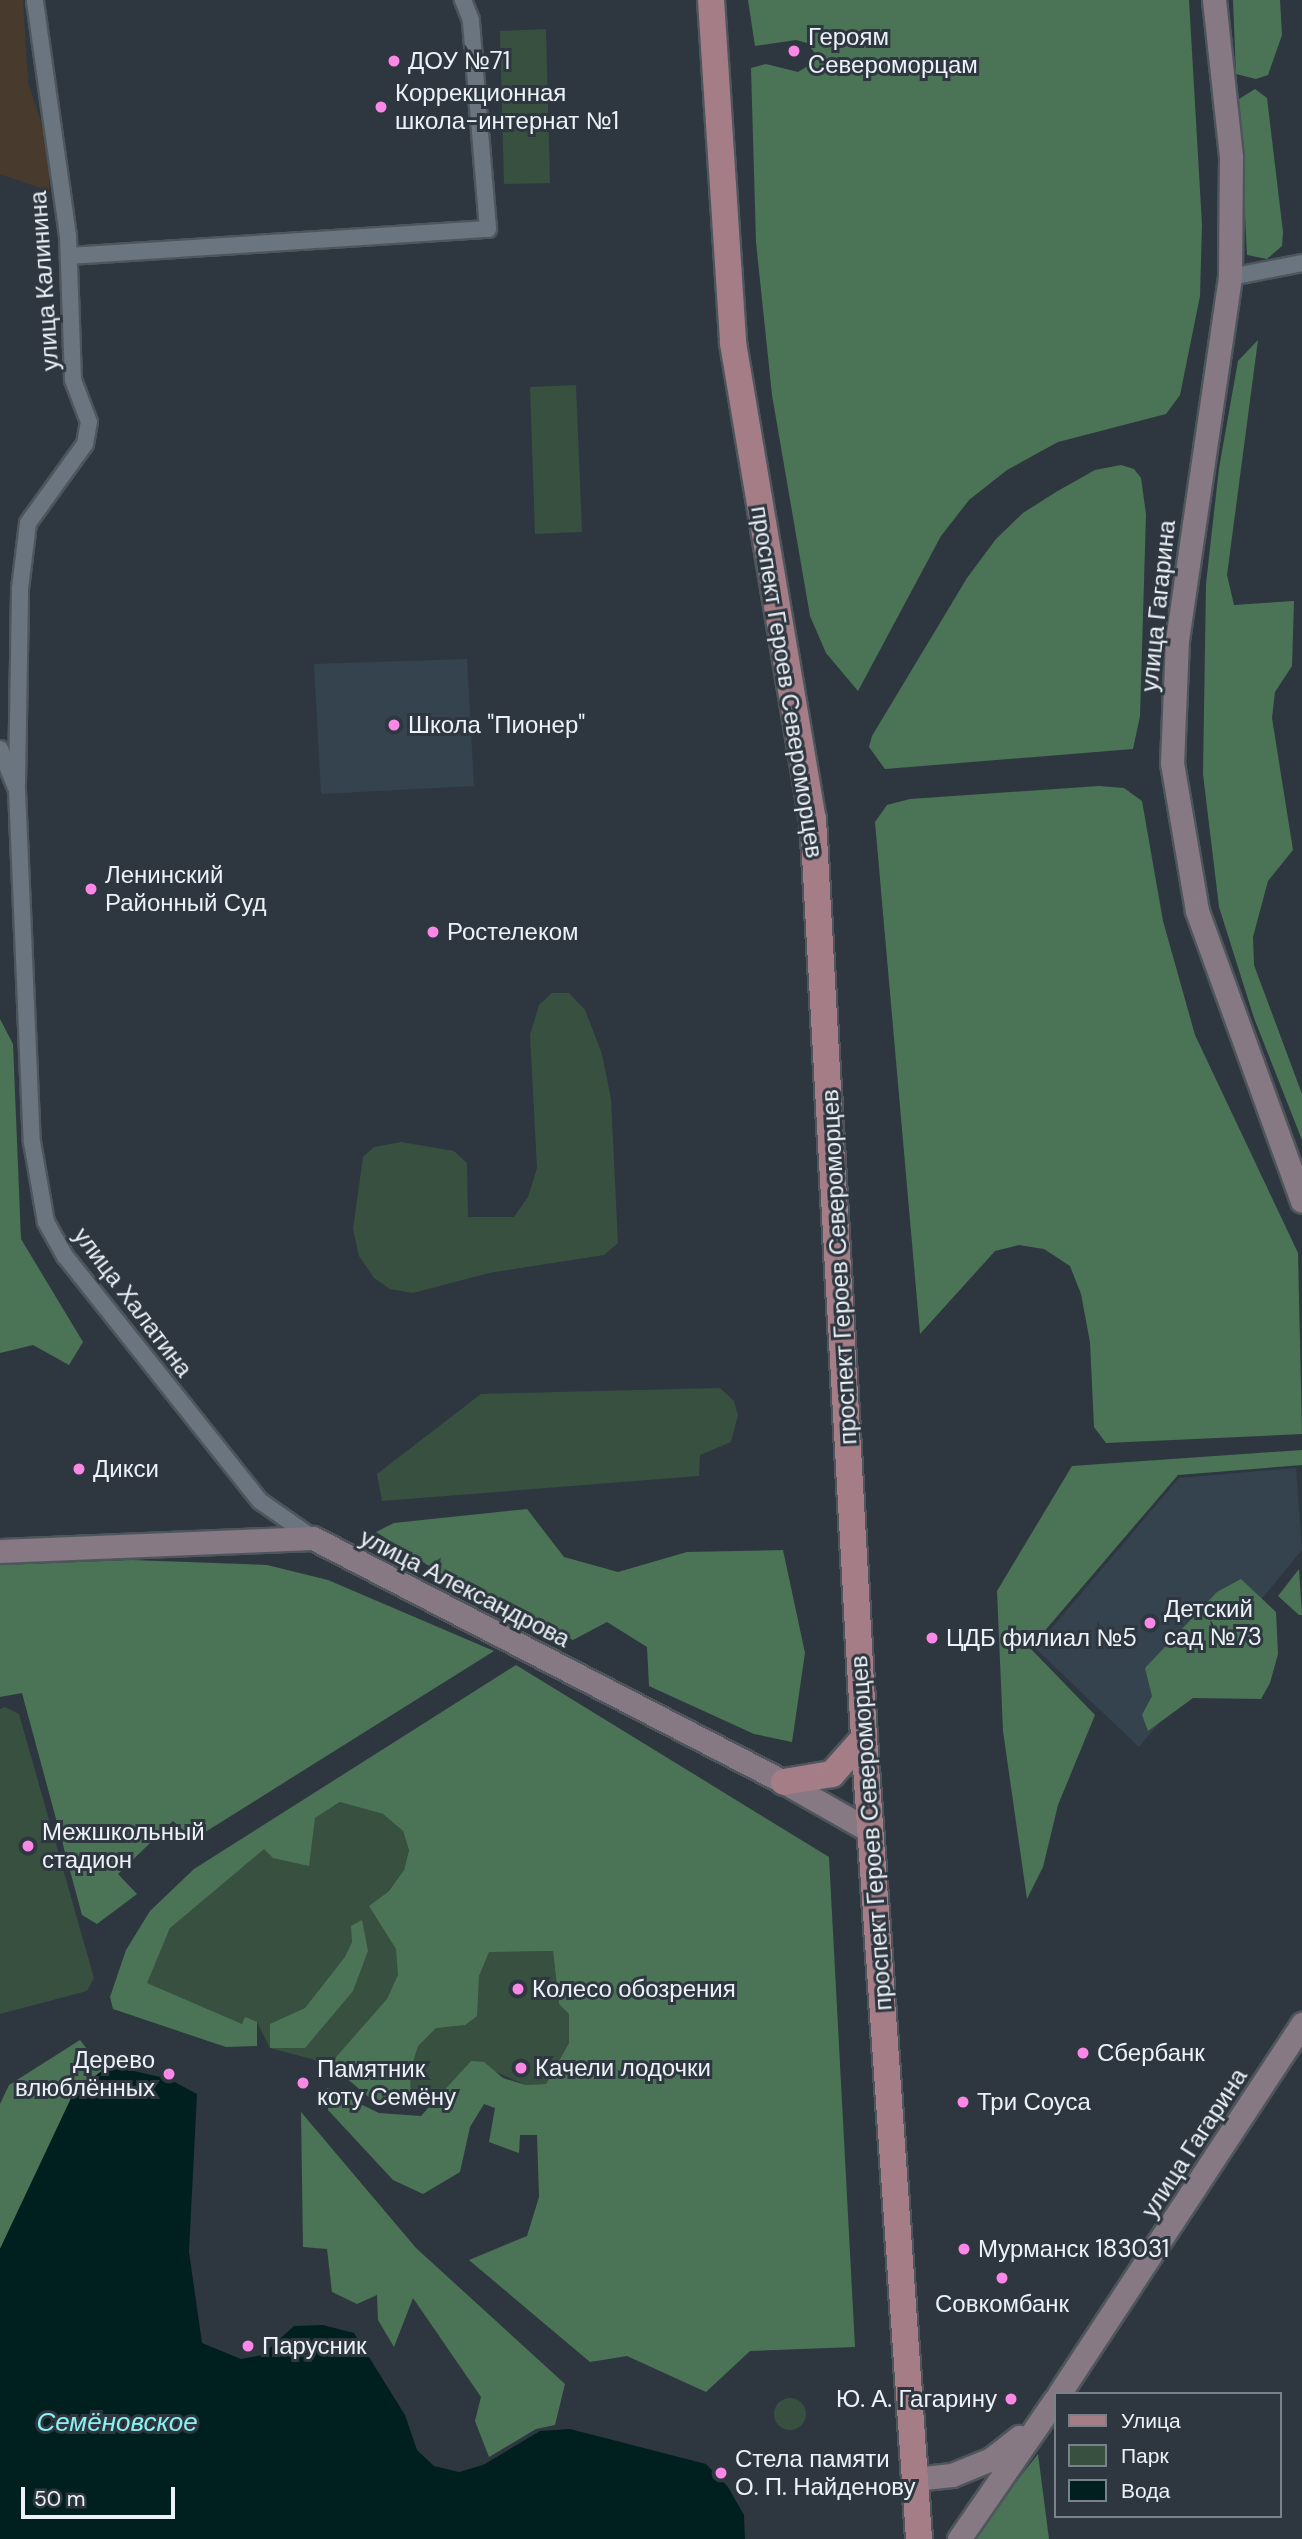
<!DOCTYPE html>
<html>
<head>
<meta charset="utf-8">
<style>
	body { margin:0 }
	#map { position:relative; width:1302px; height:2539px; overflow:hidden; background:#2e3740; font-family:"DM Sans",sans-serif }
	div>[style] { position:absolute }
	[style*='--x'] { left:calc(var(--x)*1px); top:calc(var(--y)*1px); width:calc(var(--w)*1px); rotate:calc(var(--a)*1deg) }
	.built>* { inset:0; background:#35434f }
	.industrial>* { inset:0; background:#483b2d }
	.green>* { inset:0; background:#38503f }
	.round { border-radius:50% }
	.forest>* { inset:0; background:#4b7456 }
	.water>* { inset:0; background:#002020 }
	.roads { filter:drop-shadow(2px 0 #4e565c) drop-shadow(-2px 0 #4e565c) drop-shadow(0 2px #4e565c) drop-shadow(0 -2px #4e565c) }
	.street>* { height:16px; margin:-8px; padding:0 8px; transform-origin:8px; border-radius:8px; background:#6a757f }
	.secondary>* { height:23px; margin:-11.5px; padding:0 11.5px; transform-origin:11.5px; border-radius:11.5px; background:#877983 }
	.primary>* { height:26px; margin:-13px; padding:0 13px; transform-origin:13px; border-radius:13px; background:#a57d87 }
	.dots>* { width:19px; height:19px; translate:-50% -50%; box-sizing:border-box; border:4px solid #2e3740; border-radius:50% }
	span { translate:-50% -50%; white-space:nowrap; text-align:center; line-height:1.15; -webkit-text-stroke:6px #2e3740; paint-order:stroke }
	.poi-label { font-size:24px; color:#ecf2f7 }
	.left { translate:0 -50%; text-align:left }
	.right { translate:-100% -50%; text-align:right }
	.street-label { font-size:24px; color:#ecf2f7 }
	.water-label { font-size:26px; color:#8bf0f0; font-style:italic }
	.legend { position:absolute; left:1054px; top:2392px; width:228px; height:126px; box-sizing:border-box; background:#2e3740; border:2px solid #7a8289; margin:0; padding:9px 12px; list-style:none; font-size:21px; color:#ecf2f7 }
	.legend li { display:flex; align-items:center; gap:14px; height:35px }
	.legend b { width:35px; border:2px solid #7a8289 }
	.scale { position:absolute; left:21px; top:2487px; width:154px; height:32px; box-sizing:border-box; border:4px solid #ecf2f7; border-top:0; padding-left:9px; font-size:21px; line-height:24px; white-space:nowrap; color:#ecf2f7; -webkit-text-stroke:5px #2e3740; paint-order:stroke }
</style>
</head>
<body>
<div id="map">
	<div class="built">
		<div style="clip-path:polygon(467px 659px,474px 786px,321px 794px,314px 664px)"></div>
		<div style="clip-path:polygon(1296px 1468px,1302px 1550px,1139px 1747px,1035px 1648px,1179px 1478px)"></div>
	</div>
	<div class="industrial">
		<div style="clip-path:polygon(0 0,23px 0,28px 83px,49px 147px,49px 191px,0 174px)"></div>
	</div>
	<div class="green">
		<div style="clip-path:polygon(546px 29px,550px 183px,504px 184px,500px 31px)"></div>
		<div style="clip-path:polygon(576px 385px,582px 532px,535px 534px,530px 387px)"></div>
		<div style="clip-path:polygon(552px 993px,569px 993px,585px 1010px,602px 1054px,611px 1099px,618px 1243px,604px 1255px,489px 1273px,413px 1293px,390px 1289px,374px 1278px,359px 1256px,353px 1229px,363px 1157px,374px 1147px,401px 1142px,454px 1151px,467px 1163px,468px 1217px,514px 1217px,528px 1197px,537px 1168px,530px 1035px,539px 1005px)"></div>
		<div style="clip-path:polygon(720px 1388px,734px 1401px,738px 1415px,731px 1442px,700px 1455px,699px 1476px,382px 1501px,377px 1474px,481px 1394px)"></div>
		<div style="clip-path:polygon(5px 1707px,19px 1714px,94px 1978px,87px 1991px,0 2014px,0 1709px)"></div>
		<div style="clip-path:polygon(341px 1802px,383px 1814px,403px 1831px,409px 1849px,404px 1870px,388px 1891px,489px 1952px,553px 1951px,559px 2004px,569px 2014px,569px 2043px,546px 2084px,526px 2085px,471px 2061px,432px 2108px,389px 2105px,371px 2099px,330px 2064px,270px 2048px,257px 2022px,242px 2025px,146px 1983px,170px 1928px,204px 1895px,264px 1848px)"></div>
		<div class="round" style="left:774px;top:2398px;width:32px;height:32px"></div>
	</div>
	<div class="forest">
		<div style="clip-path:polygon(748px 0,1189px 0,1202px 225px,1200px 296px,1180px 395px,1166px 414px,1058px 442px,1007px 470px,969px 500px,941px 536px,858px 691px,826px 653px,810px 616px,772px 395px,756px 242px,751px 68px,766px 64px,798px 72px,813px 63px,814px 52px,807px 43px,796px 40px,755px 46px)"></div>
		<div style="clip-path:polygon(1233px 0,1280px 0,1282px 35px,1268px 75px,1256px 79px,1236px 74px)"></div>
		<div style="clip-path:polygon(1255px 89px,1267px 98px,1283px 232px,1282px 246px,1267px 259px,1247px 255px,1239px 99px)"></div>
		<div style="clip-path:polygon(1258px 340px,1227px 575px,1234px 605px,1294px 601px,1292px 666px,1275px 692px,1272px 718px,1293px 850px,1268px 881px,1253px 937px,1254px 965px,1302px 1094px,1302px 1140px,1254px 1018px,1219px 907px,1203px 774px,1206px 584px,1219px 468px,1238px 361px)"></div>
		<div style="clip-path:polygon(1121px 465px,1134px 469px,1141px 478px,1146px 514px,1140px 716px,1133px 749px,885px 769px,869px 747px,872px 736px,967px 578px,996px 539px,1023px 513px,1056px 492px,1095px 470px)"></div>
		<div style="clip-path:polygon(1099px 786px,1124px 788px,1142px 801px,1163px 921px,1195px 1035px,1298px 1253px,1302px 1434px,1106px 1443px,1094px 1427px,1090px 1342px,1081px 1294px,1070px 1266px,1044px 1249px,1019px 1245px,995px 1251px,920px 1334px,875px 822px,887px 805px,910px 799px)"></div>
		<div style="clip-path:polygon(0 1019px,13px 1044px,21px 1239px,83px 1342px,69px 1365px,33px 1345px,0 1353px)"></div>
		<div style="clip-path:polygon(1302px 1450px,1302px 1465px,1178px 1475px,1030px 1648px,1095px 1715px,1058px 1805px,1043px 1867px,1027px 1899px,1003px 1731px,997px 1591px,1072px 1466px)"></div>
		<div style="clip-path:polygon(527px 1509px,564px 1557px,618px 1572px,687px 1552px,783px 1550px,805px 1653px,792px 1742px,754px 1734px,649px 1686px,647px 1647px,607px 1622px,573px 1640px,451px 1580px,376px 1532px,394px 1523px)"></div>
		<div style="clip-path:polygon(131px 1560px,267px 1565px,328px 1580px,494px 1651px,194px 1839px,173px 1821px,118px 1874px,137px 1894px,97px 1924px,82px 1915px,22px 1693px,0 1697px,0 1565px)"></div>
		<div style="clip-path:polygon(1299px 1569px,1302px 1615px,1299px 1615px,1278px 1596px)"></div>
		<div style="clip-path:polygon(1241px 1579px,1276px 1612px,1278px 1654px,1270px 1683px,1261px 1699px,1193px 1698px,1148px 1731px,1142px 1715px,1152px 1696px,1145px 1668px,1217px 1592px)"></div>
		<div style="clip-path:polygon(516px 1665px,829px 1857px,855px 2347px,750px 2351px,706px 2392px,627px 2356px,590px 2362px,469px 2260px,527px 2236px,539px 2197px,537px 2135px,520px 2135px,519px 2153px,489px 2142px,495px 2108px,484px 2104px,470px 2127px,460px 2172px,423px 2194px,393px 2180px,328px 2110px,327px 2088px,379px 2113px,421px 2116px,471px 2061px,484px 2062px,503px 2078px,526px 2085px,546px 2084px,569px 2043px,569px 2014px,559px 2004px,553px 1951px,489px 1952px,479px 1976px,477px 2016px,465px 2025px,436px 2028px,418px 2046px,410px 2071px,411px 2103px,389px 2105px,371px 2099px,330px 2064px,387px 1999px,398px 1975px,396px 1949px,369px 1906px,388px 1892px,404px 1870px,409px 1850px,403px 1831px,383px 1814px,340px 1802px,315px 1818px,309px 1866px,273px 1858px,264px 1849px,170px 1928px,147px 1983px,242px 2024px,245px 2017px,257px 2022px,257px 2046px,226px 2047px,113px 2009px,110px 1997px,126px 1950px,150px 1911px,194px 1869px)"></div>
		<div style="clip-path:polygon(362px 1920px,368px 1951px,353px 1991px,305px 2048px,270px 2048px,270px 2024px,305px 2008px,345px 1957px,352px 1942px,351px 1926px)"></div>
		<div style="clip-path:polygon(80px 2040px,103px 2070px,74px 2092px,0 2249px,0 2104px,9px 2085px)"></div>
		<div style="clip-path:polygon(301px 2112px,416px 2248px,565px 2384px,555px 2425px,536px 2429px,489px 2457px,475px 2421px,481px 2397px,413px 2298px,394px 2347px,378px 2320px,377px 2295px,357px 2304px,332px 2292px,327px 2249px,303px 2247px)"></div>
		<div style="clip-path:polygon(1038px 2454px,1049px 2539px,971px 2539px)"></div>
	</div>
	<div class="water">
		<div style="clip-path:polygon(125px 2069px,169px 2079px,197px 2094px,189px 2252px,202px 2343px,241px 2359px,262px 2355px,294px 2326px,323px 2325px,354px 2333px,405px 2415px,417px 2450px,434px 2466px,459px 2472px,483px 2465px,540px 2431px,570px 2429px,706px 2464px,728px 2487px,744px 2515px,745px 2539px,0 2539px,0 2249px,74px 2092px,103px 2070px)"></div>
	</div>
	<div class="roads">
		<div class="street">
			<div style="--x:69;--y:256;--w:420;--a:-3.7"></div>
			<div style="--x:488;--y:229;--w:210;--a:-94.7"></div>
			<div style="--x:471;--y:20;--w:22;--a:-112"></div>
			<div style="--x:1230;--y:277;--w:73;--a:-11"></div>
			<div style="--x:0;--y:749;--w:44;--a:67.5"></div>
			<div style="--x:17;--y:790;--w:352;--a:87.6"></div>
			<div style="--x:32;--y:1142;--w:81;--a:80.1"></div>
			<div style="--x:46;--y:1222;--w:39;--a:61"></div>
			<div style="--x:65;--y:1256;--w:313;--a:51.5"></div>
			<div style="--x:260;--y:1501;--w:65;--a:34.9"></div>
			<div style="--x:17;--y:784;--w:195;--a:-89.1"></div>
			<div style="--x:20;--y:589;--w:66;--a:-83.1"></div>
			<div style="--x:28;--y:523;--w:97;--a:-54.2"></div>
			<div style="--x:85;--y:444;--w:22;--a:-80"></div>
			<div style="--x:89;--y:422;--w:45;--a:-110.9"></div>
			<div style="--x:73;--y:380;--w:144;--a:-92"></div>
			<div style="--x:68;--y:236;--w:238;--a:-98"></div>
		</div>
		<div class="secondary">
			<div style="--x:1214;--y:0;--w:158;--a:83.8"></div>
			<div style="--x:1231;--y:157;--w:120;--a:90.5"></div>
			<div style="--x:1230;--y:277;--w:366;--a:98.3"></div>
			<div style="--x:1177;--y:639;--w:124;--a:92.3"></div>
			<div style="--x:1172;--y:763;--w:150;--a:80.4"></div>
			<div style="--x:1197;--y:911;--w:308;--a:70.1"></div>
			<div style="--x:0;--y:1551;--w:313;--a:-2.4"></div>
			<div style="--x:313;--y:1538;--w:530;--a:27.39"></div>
			<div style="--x:784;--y:1782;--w:99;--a:29.7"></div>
			<div style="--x:1059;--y:2394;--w:443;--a:-56.7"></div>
			<div style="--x:914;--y:2479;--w:38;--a:-6"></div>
			<div style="--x:952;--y:2475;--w:42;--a:-22.3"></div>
			<div style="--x:991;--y:2459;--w:36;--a:-38"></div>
			<div style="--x:959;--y:2539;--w:169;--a:-55.4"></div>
		</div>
		<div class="primary">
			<div style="--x:711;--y:0;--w:344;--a:86.3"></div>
			<div style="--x:733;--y:343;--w:483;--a:80.5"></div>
			<div style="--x:813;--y:819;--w:920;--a:86.82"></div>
			<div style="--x:864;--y:1738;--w:803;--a:86.07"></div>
			<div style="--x:784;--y:1782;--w:49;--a:-9.5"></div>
			<div style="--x:832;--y:1774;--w:48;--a:-48.4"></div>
		</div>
	</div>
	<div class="dots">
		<div style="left:794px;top:51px;background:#fb87e6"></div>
		<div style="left:394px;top:61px;background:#fb87e6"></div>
		<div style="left:381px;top:107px;background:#fb87e6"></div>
		<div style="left:394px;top:725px;background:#fb87e6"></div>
		<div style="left:91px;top:889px;background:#fb87e6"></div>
		<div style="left:433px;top:932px;background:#fb87e6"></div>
		<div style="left:79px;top:1469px;background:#fb87e6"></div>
		<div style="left:1150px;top:1623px;background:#fb87e6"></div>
		<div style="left:932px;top:1638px;background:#fb87e6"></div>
		<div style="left:28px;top:1846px;background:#fb87e6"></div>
		<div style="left:518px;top:1989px;background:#fb87e6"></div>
		<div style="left:1083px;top:2053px;background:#fb87e6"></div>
		<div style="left:521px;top:2068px;background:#fb87e6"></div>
		<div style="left:169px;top:2074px;background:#fb87e6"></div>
		<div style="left:303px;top:2083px;background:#fb87e6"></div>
		<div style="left:963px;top:2102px;background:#fb87e6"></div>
		<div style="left:964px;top:2249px;background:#fb87e6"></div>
		<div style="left:1002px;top:2278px;background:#fb87e6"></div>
		<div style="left:248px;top:2346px;background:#fb87e6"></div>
		<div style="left:1011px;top:2399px;background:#fb87e6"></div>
		<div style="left:721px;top:2473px;background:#fb87e6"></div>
	</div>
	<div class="poi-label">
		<span class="left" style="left:808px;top:51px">Героям<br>Cевероморцам</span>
		<span class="left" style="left:408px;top:61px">ДОУ №71</span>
		<span class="left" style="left:395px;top:107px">Коррекционная<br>школа-интернат №1</span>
		<span class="left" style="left:408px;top:725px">Школа "Пионер"</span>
		<span class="left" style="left:105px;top:889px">Ленинский<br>Районный Суд</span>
		<span class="left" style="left:447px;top:932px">Ростелеком</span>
		<span class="left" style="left:93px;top:1469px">Дикси</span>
		<span class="left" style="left:1164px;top:1623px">Детский<br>сад №73</span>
		<span class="left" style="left:946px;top:1638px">ЦДБ филиал №5</span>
		<span class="left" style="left:42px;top:1846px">Межшкольный<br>стадион</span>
		<span class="left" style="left:532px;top:1989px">Колесо обозрения</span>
		<span class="left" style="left:1097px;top:2053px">Сбербанк</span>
		<span class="right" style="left:155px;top:2074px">Дерево<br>влюблённых</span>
		<span class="left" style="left:535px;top:2068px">Качели лодочки</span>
		<span class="left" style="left:317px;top:2083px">Памятник<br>коту Семёну</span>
		<span class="left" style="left:977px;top:2102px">Три Соуса</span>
		<span class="left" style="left:978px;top:2249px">Мурманск 183031</span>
		<span style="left:1002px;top:2304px">Совкомбанк</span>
		<span class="left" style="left:262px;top:2346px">Парусник</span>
		<span class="right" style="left:997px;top:2399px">Ю. А. Гагарину</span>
		<span class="left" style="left:735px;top:2473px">Стела памяти<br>О. П. Найденову</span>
	</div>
	<div class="street-label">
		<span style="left:44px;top:281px;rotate:-94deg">улица Калинина</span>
		<span style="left:1158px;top:606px;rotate:-84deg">улица Гагарина</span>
		<span style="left:787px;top:682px;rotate:81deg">проспект Героев Североморцев</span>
		<span style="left:839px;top:1267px;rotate:-93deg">проспект Героев Североморцев</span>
		<span style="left:133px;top:1302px;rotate:53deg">улица Халатина</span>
		<span style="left:465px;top:1588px;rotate:27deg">улица Александрова</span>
		<span style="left:871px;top:1833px;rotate:-94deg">проспект Героев Североморцев</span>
		<span style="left:1194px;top:2143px;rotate:-57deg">улица Гагарина</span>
	</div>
	<div class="water-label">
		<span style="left:117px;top:2423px">Семёновское</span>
	</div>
	<ul class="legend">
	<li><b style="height:9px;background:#a57d87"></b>Улица</li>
	<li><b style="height:19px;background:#38503f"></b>Парк</li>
	<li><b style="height:19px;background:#002020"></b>Вода</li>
	</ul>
	<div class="scale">50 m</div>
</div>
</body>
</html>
